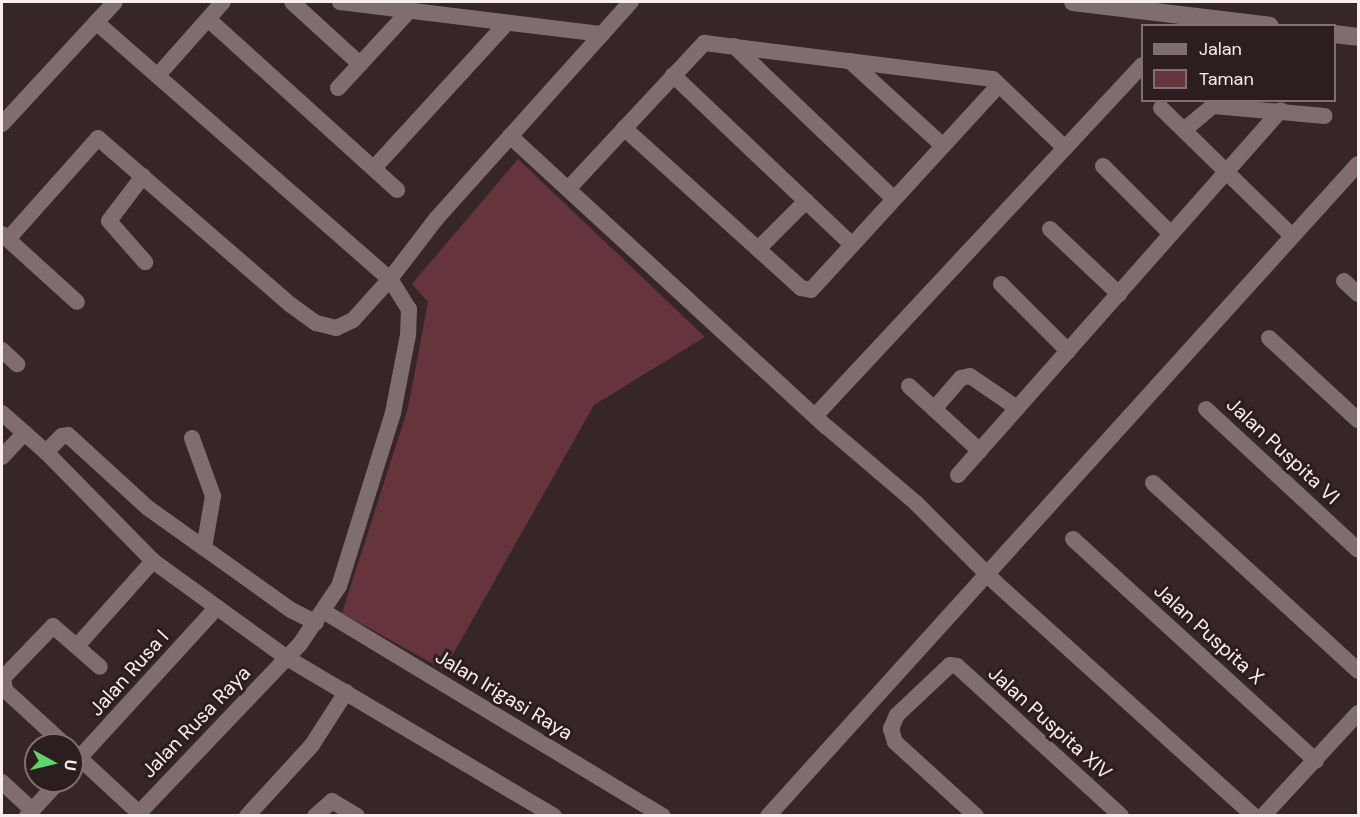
<!DOCTYPE html>
<html>
<head>
<meta charset="utf-8">
<style>
	body { margin:0 }
	#map { position:relative; width:1360px; height:817px; overflow:hidden; background:#362628; font-family:"DM Sans",sans-serif }
	div>[style] { position:absolute }
	[style*='--x'] { left:calc(var(--x)*1px); top:calc(var(--y)*1px); width:calc(var(--w)*1px); rotate:calc(var(--a)*1deg) }
	.green>* { inset:0; background:#66343c }
	.street>* { height:16px; margin:-8px; padding:0 8px; transform-origin:8px; border-radius:8px; background:#7f6d6f }
	.secondary>* { height:18px; margin:-9px; padding:0 9px; transform-origin:9px; border-radius:9px; background:#7f6d6f }
	span { translate:-50% -50%; white-space:nowrap; text-align:center; line-height:1.15; -webkit-text-stroke:6px #2c1d1f; paint-order:stroke }
	.street-label { font-size:20px; color:#f9eeef }
	.frame { position:absolute; inset:0; border:3px solid #f9eeef; pointer-events:none }
	.legend { position:absolute; left:1141px; top:24px; width:195px; height:78px; box-sizing:border-box; background:#2c1d1f; border:2px solid #7e7172; margin:0; padding:8px 10px; list-style:none; font-size:18px; color:#f9eeef }
	.legend li { display:flex; align-items:center; gap:12px; height:30px }
	.legend b { width:30px; border:2px solid #7e7172 }
	.north { position:absolute; left:24px; top:733px; width:60px; height:60px; box-sizing:border-box; background:#2c1d1f; border:2px solid #7e7172; border-radius:50%; rotate:98deg; font-size:16px; font-weight:700; line-height:24px; text-align:center; color:#f9eeef }
	.north::after { content:''; display:block; margin:auto; width:21px; height:27px; background:#60d56b; clip-path:polygon(50% 0,100% 100%,50% 72%,0 100%) }
</style>
</head>
<body>
<div id="map">
	<div class="green">
		<div style="clip-path:polygon(518px 159px,705px 337px,594px 405px,444px 670px,342px 613px,408px 408px,428px 302px,412px 284px)"></div>
	</div>
	<div class="street">
		<div style="--x:292;--y:2;--w:92;--a:42.4"></div>
		<div style="--x:340;--y:2;--w:264;--a:7"></div>
		<div style="--x:208;--y:19;--w:255;--a:42.1"></div>
		<div style="--x:96;--y:22;--w:390;--a:41.2"></div>
		<div style="--x:390;--y:279;--w:36;--a:58"></div>
		<div style="--x:409;--y:309;--w:26;--a:92"></div>
		<div style="--x:408;--y:335;--w:79;--a:100.9"></div>
		<div style="--x:393;--y:413;--w:181;--a:107.3"></div>
		<div style="--x:339;--y:586;--w:70;--a:123.9"></div>
		<div style="--x:300;--y:644;--w:238;--a:133.6"></div>
		<div style="--x:734;--y:46;--w:221;--a:43.7"></div>
		<div style="--x:850;--y:61;--w:126;--a:42.4"></div>
		<div style="--x:159;--y:74;--w:96;--a:-48.4"></div>
		<div style="--x:673;--y:75;--w:247;--a:43.5"></div>
		<div style="--x:338;--y:88;--w:106;--a:-47.3"></div>
		<div style="--x:1161;--y:108;--w:182;--a:44.3"></div>
		<div style="--x:2;--y:124;--w:166;--a:-47.2"></div>
		<div style="--x:624;--y:128;--w:239;--a:42.1"></div>
		<div style="--x:801;--y:288;--w:10;--a:11"></div>
		<div style="--x:811;--y:290;--w:278;--a:-47.5"></div>
		<div style="--x:1184;--y:130;--w:38;--a:-40"></div>
		<div style="--x:1213;--y:106;--w:112;--a:5.1"></div>
		<div style="--x:510;--y:136;--w:430;--a:42.6"></div>
		<div style="--x:827;--y:427;--w:117;--a:40.5"></div>
		<div style="--x:916;--y:503;--w:113;--a:45"></div>
		<div style="--x:996;--y:583;--w:348;--a:42.1"></div>
		<div style="--x:1103;--y:166;--w:96;--a:45"></div>
		<div style="--x:374;--y:168;--w:197;--a:-47.5"></div>
		<div style="--x:143;--y:176;--w:56;--a:127.1"></div>
		<div style="--x:109;--y:221;--w:55;--a:48.7"></div>
		<div style="--x:568;--y:189;--w:200;--a:-47"></div>
		<div style="--x:704;--y:43;--w:291;--a:7.1"></div>
		<div style="--x:993;--y:79;--w:100;--a:43.8"></div>
		<div style="--x:1050;--y:229;--w:95;--a:43.3"></div>
		<div style="--x:2;--y:234;--w:101;--a:42.2"></div>
		<div style="--x:8;--y:239;--w:135;--a:-48.3"></div>
		<div style="--x:98;--y:138;--w:255;--a:40.9"></div>
		<div style="--x:291;--y:305;--w:31;--a:36"></div>
		<div style="--x:316;--y:323;--w:21;--a:14"></div>
		<div style="--x:336;--y:328;--w:19;--a:-25"></div>
		<div style="--x:353;--y:320;--w:55;--a:-47.9"></div>
		<div style="--x:390;--y:279;--w:76;--a:-52.5"></div>
		<div style="--x:436;--y:219;--w:292;--a:-48.1"></div>
		<div style="--x:758;--y:249;--w:68;--a:-45"></div>
		<div style="--x:1344;--y:281;--w:19;--a:43"></div>
		<div style="--x:1001;--y:284;--w:95;--a:45"></div>
		<div style="--x:1269;--y:338;--w:121;--a:42.7"></div>
		<div style="--x:2;--y:350;--w:21;--a:43"></div>
		<div style="--x:909;--y:386;--w:96;--a:42.5"></div>
		<div style="--x:934;--y:409;--w:41;--a:-48.9"></div>
		<div style="--x:961;--y:378;--w:9;--a:-13"></div>
		<div style="--x:970;--y:376;--w:57;--a:34.2"></div>
		<div style="--x:1206;--y:409;--w:207;--a:42.8"></div>
		<div style="--x:2;--y:413;--w:59;--a:41.6"></div>
		<div style="--x:46;--y:452;--w:153;--a:45.5"></div>
		<div style="--x:153;--y:561;--w:165;--a:35.9"></div>
		<div style="--x:287;--y:658;--w:310;--a:30.6"></div>
		<div style="--x:815;--y:416;--w:480;--a:-47"></div>
		<div style="--x:192;--y:438;--w:62;--a:70.1"></div>
		<div style="--x:213;--y:496;--w:53;--a:99.8"></div>
		<div style="--x:46;--y:452;--w:23;--a:-45"></div>
		<div style="--x:62;--y:436;--w:6;--a:-9"></div>
		<div style="--x:68;--y:435;--w:108;--a:42.4"></div>
		<div style="--x:148;--y:508;--w:176;--a:35.5"></div>
		<div style="--x:291;--y:610;--w:28;--a:27"></div>
		<div style="--x:2;--y:457;--w:33;--a:-47"></div>
		<div style="--x:958;--y:475;--w:487;--a:-48.5"></div>
		<div style="--x:1153;--y:483;--w:278;--a:42.5"></div>
		<div style="--x:1073;--y:539;--w:329;--a:42.4"></div>
		<div style="--x:323;--y:611;--w:397;--a:31.1"></div>
		<div style="--x:77;--y:646;--w:114;--a:-48.2"></div>
		<div style="--x:65;--y:745;--w:81;--a:-137.5"></div>
		<div style="--x:5;--y:690;--w:12;--a:-99"></div>
		<div style="--x:3;--y:678;--w:72;--a:-46.1"></div>
		<div style="--x:53;--y:626;--w:62;--a:41.1"></div>
		<div style="--x:73;--y:752;--w:94;--a:42.8"></div>
		<div style="--x:72;--y:766;--w:215;--a:-47.6"></div>
		<div style="--x:2;--y:782;--w:41;--a:43"></div>
		<div style="--x:27;--y:816;--w:47;--a:-47.6"></div>
		<div style="--x:247;--y:816;--w:96;--a:-47.5"></div>
		<div style="--x:312;--y:745;--w:63;--a:-57.3"></div>
		<div style="--x:315;--y:816;--w:23;--a:-41"></div>
		<div style="--x:332;--y:801;--w:29;--a:31"></div>
		<div style="--x:768;--y:816;--w:879;--a:-47.86"></div>
		<div style="--x:976;--y:816;--w:110;--a:-137.6"></div>
		<div style="--x:895;--y:742;--w:14;--a:-107"></div>
		<div style="--x:891;--y:729;--w:15;--a:-67"></div>
		<div style="--x:897;--y:715;--w:73;--a:-43.3"></div>
		<div style="--x:950;--y:665;--w:7;--a:8"></div>
		<div style="--x:957;--y:666;--w:222;--a:42.4"></div>
		<div style="--x:1263;--y:816;--w:140;--a:-47.3"></div>
	</div>
	<div class="secondary">
		<div style="--x:1073;--y:2;--w:198;--a:6.9"></div>
		<div style="--x:1334;--y:34;--w:24;--a:7"></div>
	</div>
	<div class="street-label">
		<span style="left:1283px;top:451px;rotate:43deg">Jalan Puspita VI</span>
		<span style="left:1209px;top:634px;rotate:42deg">Jalan Puspita X</span>
		<span style="left:129px;top:673px;rotate:-48deg">Jalan Rusa I</span>
		<span style="left:504px;top:695px;rotate:31deg">Jalan Irigasi Raya</span>
		<span style="left:196px;top:722px;rotate:-46deg">Jalan Rusa Raya</span>
		<span style="left:1050px;top:723px;rotate:42deg">Jalan Puspita XIV</span>
	</div>
	<div class="frame"></div>
	<ul class="legend">
	<li><b style="height:8px;background:#7f6d6f"></b>Jalan</li>
	<li><b style="height:16px;background:#66343c"></b>Taman</li>
	</ul>
	<div class="north">U</div>
</div>
</body>
</html>
